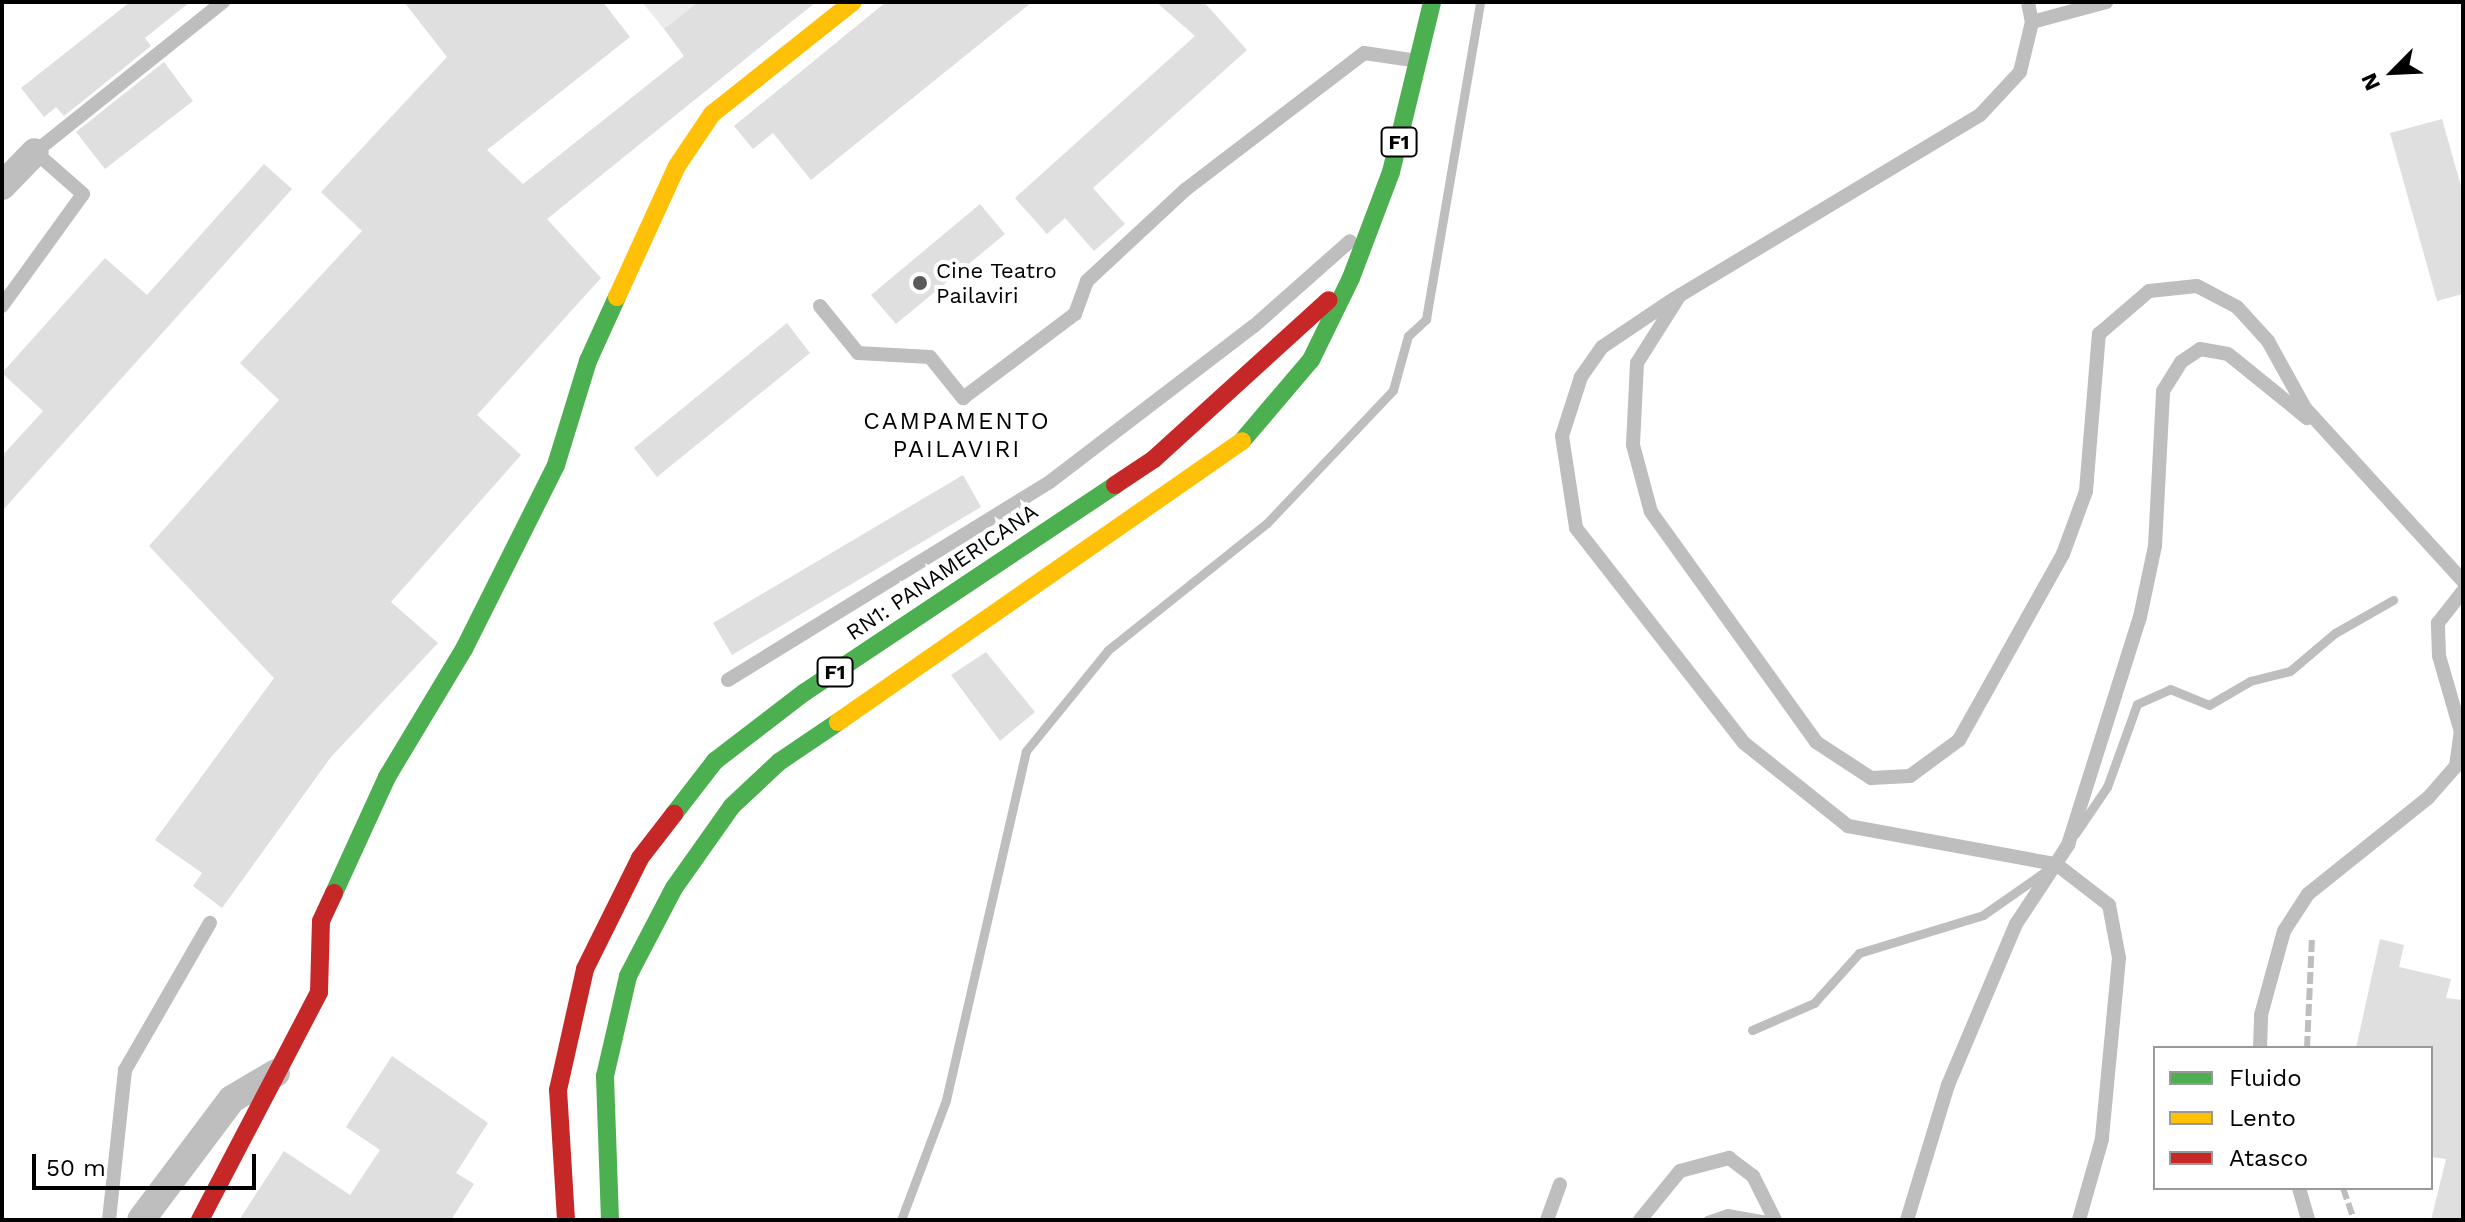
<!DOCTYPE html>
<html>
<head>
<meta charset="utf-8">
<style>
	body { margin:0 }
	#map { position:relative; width:2465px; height:1222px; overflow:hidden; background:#fff; font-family:"Work Sans",sans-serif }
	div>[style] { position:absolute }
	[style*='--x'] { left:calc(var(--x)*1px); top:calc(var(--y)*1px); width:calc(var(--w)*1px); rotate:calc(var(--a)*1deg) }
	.green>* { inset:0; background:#ebebeb }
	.stream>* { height:9px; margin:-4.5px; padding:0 4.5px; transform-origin:4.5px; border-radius:4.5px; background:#bebebe }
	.building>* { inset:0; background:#dfdfdf }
	.lane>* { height:14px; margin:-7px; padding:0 7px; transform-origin:7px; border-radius:7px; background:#bebebe }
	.street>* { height:28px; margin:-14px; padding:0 14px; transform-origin:14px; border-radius:14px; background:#bebebe }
	.fast>* { height:18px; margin:-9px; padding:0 9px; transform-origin:9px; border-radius:9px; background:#4caf50 }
	.slow>* { height:18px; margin:-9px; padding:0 9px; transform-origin:9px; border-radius:9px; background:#ffc107 }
	.jam>* { height:18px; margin:-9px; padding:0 9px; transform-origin:9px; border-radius:9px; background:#c62828 }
	.rail>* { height:6px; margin-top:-3px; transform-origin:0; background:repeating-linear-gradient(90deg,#bebebe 0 12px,transparent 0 16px) }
	.dots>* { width:22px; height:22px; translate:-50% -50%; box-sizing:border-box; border:4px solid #fff; border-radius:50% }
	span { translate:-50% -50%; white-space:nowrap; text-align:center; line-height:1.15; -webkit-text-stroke:8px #fff; paint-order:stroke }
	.shield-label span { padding:2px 6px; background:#fff; border:2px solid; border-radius:6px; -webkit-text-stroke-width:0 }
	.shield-label { font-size:20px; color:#000; font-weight:700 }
	.poi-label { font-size:22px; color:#000 }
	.left { translate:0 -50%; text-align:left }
	.street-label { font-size:22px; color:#000 }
	.neighbourhood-label { font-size:24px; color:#000; letter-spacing:2px }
	.frame { position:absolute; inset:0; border:4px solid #000; pointer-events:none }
	.legend { position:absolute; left:2153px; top:1046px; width:280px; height:144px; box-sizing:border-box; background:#fff; border:2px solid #999; margin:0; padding:10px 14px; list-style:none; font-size:24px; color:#000 }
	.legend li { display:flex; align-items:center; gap:16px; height:40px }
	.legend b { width:40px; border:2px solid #999 }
	.north { position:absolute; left:2353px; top:32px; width:80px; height:80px; -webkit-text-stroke:6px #fff; paint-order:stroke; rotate:246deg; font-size:22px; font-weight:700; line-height:32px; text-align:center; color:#000 }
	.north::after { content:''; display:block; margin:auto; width:28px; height:36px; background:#000; clip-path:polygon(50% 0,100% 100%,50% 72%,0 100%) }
	.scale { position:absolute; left:32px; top:1154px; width:224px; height:36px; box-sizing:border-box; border:4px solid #000; border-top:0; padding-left:10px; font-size:24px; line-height:28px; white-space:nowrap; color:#000; -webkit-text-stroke:6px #fff; paint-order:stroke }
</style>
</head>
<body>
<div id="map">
	<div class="green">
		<div style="clip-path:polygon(642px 2px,698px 2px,664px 29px)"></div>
	</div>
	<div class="stream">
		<div style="--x:2075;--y:834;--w:57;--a:-55.8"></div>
		<div style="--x:2107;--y:787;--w:88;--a:-70.1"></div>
		<div style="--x:2137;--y:704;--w:36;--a:-24"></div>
		<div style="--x:2170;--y:689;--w:42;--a:22.3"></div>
		<div style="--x:2209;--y:705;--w:48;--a:-30.3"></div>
		<div style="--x:2250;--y:681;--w:41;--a:-14"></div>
		<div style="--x:2290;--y:671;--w:59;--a:-40.2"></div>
		<div style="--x:2335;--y:633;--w:67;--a:-29.6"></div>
		<div style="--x:1752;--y:1030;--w:68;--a:-23.5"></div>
		<div style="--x:1814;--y:1003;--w:67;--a:-48"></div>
		<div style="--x:1859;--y:953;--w:130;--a:-17"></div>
		<div style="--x:1983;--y:915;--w:82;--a:-35"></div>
		<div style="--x:901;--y:1220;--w:128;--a:-69.4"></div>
		<div style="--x:946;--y:1100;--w:358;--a:-77.1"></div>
		<div style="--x:1026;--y:751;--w:130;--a:-50.9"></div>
		<div style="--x:1108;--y:650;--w:203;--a:-38.6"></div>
		<div style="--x:1267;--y:523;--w:183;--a:-46.5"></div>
		<div style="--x:1393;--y:390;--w:56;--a:-74.5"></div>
		<div style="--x:1408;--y:336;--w:25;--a:-43"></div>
		<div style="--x:1426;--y:319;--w:322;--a:-80.3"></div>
		<div style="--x:1707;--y:1220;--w:21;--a:-19"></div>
		<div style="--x:1727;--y:1213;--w:41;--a:9.9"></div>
	</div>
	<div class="building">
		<div style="clip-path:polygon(130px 2px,190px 2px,145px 38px,151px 46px,64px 116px,56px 107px,44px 117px,21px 88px)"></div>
		<div style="clip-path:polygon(404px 2px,603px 2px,630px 37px,487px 150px,523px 184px,684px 56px,664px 29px,698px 2px,816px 2px,547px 219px,601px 278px,477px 415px,521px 455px,391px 602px,438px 643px,331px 757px,222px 908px,193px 886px,202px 873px,155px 840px,274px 678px,149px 546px,279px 400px,240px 363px,362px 231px,321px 192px,447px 57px)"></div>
		<div style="clip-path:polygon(886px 2px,1032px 2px,811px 180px,773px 133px,753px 149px,734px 126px)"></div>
		<div style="clip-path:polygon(1156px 2px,1204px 2px,1247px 50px,1093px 188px,1125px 224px,1094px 251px,1065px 218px,1047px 234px,1015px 198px,1195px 36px)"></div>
		<div style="clip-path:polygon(164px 62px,193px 101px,105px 169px,76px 132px)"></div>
		<div style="clip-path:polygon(2442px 119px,2463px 193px,2463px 294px,2437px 301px,2390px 133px)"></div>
		<div style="clip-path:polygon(264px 164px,292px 189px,2px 511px,2px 456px,43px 411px,2px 373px,105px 258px,147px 295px)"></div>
		<div style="clip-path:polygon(980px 204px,1005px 234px,896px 324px,871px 295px)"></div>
		<div style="clip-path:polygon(787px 323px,810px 353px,657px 477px,634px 448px)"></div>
		<div style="clip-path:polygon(963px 475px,981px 507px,732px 655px,713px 623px)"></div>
		<div style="clip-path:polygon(986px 652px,1035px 712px,1000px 741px,951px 675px)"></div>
		<div style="clip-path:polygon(2380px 939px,2404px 945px,2399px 967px,2451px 979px,2446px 998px,2463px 1000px,2463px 1220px,2431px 1220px,2446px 1159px,2431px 1157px,2431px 1048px,2356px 1048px)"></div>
		<div style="clip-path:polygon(392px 1056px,488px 1123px,456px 1173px,474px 1184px,451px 1220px,239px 1220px,284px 1151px,350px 1195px,380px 1150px,346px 1127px)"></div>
	</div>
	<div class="lane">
		<div style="--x:2028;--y:2;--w:20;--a:79"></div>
		<div style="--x:2032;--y:22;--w:51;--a:103.5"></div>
		<div style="--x:2020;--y:72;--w:59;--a:132.9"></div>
		<div style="--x:1980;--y:115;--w:350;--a:149"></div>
		<div style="--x:1680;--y:295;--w:80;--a:122.3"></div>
		<div style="--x:1637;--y:363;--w:82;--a:92.8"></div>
		<div style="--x:1633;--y:445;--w:69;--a:75"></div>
		<div style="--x:1651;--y:512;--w:283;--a:54.3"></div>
		<div style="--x:1816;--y:742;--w:66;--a:33.2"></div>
		<div style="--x:1871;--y:778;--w:39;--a:-3"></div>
		<div style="--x:1910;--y:776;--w:61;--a:-36.3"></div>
		<div style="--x:1959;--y:740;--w:213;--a:-60.8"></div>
		<div style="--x:2063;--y:554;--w:67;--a:-69.9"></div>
		<div style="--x:2086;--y:491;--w:158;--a:-85.3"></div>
		<div style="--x:2099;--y:334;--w:66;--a:-40.7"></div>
		<div style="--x:2149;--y:291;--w:48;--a:-5.9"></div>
		<div style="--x:2197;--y:286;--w:45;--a:27.7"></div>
		<div style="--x:2237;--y:307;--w:46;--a:47.6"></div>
		<div style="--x:2268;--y:341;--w:77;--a:61.1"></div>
		<div style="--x:2305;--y:408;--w:234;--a:47.6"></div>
		<div style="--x:2032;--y:22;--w:77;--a:-15.1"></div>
		<div style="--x:1675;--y:298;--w:88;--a:146.1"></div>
		<div style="--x:1602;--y:347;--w:37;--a:125"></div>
		<div style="--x:1581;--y:377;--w:62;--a:107.9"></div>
		<div style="--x:1562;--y:436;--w:93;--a:81.3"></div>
		<div style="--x:1576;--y:528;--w:273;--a:52"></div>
		<div style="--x:1744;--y:743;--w:133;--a:38.6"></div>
		<div style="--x:1848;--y:826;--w:211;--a:10.4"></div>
		<div style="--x:2056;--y:864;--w:67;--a:37.7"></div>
		<div style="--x:2109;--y:905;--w:54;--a:79.3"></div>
		<div style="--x:2119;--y:958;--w:182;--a:95.4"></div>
		<div style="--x:2102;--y:1139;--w:84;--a:105.9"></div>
		<div style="--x:2;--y:306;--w:138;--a:-54.1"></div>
		<div style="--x:83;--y:194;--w:64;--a:-138.8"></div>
		<div style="--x:35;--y:152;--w:241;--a:-38.6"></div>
		<div style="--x:820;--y:306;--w:60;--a:51"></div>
		<div style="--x:858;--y:353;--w:72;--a:3.2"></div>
		<div style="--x:930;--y:357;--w:53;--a:51.2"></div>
		<div style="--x:963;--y:398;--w:140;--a:-36.9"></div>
		<div style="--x:1075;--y:314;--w:35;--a:-70"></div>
		<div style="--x:1087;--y:281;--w:134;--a:-42.9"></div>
		<div style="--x:1185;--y:190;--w:225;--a:-37.4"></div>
		<div style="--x:1364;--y:53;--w:49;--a:8.3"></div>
		<div style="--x:728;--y:680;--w:379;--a:-31.6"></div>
		<div style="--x:1051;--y:481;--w:255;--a:-37.4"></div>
		<div style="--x:1254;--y:326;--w:128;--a:-41.5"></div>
		<div style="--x:2260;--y:1048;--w:33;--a:-88"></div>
		<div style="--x:2261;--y:1015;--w:87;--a:-74.7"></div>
		<div style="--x:2284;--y:931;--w:44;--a:-57"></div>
		<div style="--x:2308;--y:894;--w:154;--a:-38.7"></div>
		<div style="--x:2428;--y:798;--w:43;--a:-48.8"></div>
		<div style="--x:2456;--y:766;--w:34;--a:-82"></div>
		<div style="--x:2461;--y:732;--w:79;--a:-106.1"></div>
		<div style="--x:2439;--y:656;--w:33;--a:-92"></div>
		<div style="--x:2438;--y:623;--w:41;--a:-52"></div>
		<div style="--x:2299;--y:1188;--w:33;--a:74"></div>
		<div style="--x:109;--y:1220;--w:151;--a:-83.9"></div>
		<div style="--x:125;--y:1070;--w:170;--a:-60"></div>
		<div style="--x:1547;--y:1220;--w:38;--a:-70"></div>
		<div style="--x:1640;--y:1220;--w:63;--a:-50.8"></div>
		<div style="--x:1680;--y:1171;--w:51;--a:-14.9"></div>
		<div style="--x:1729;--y:1158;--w:30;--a:37"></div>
		<div style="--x:1753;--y:1176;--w:49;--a:63.4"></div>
		<div style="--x:1907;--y:1220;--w:141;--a:-73.1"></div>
		<div style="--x:1948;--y:1085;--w:175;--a:-67.1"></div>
		<div style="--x:2016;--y:924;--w:95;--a:-56.6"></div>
		<div style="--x:2068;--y:845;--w:239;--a:-72.5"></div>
		<div style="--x:2140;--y:617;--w:73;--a:-78.1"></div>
		<div style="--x:2155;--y:546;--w:155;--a:-87"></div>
		<div style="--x:2163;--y:391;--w:34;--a:-58"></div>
		<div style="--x:2181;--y:362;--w:23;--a:-34"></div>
		<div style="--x:2200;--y:349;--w:28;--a:10"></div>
		<div style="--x:2228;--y:354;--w:102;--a:39"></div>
	</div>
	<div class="street">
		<div style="--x:2;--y:186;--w:47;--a:-45.9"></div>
		<div style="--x:141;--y:1220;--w:151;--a:-53.1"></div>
		<div style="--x:232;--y:1099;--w:51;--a:-30.6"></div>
	</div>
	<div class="fast">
		<div style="--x:1242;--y:441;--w:106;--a:-49.6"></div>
		<div style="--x:1311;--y:360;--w:91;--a:-64"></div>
		<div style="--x:1351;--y:278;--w:113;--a:-69.3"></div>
		<div style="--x:1391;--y:172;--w:175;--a:-76.4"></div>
		<div style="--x:674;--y:814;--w:67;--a:-52.3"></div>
		<div style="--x:715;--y:761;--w:113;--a:-37.5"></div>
		<div style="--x:805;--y:692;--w:373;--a:-33.7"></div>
		<div style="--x:334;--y:893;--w:128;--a:-65.4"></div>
		<div style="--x:387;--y:777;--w:149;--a:-59"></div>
		<div style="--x:464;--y:649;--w:206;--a:-63.4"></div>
		<div style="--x:556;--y:465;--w:109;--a:-72.9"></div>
		<div style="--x:588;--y:361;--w:70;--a:-65.6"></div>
		<div style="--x:610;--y:1220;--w:144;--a:-92"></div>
		<div style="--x:605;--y:1076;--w:103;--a:-77"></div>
		<div style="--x:628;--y:976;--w:99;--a:-62.4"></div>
		<div style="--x:674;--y:888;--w:100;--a:-54.7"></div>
		<div style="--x:732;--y:806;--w:64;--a:-43.1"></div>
		<div style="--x:779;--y:762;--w:71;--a:-34.1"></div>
	</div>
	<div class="slow">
		<div style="--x:617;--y:297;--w:144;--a:-65.4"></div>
		<div style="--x:677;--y:166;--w:63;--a:-56.1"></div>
		<div style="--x:712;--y:114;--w:180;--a:-38.5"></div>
		<div style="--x:838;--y:722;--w:492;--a:-34.8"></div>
	</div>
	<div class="jam">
		<div style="--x:1115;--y:485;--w:47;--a:-33.7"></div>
		<div style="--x:1154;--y:459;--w:236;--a:-42.3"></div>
		<div style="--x:200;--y:1220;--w:257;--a:-62.4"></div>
		<div style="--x:319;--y:992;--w:71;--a:-88.4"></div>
		<div style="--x:321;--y:921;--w:31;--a:-65"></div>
		<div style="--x:566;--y:1220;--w:130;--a:-93.5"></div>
		<div style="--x:558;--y:1090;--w:124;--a:-77.4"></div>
		<div style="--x:585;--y:969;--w:124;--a:-63.6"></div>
		<div style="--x:640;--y:858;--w:56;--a:-52.3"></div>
	</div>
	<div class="rail">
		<div style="--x:2307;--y:1048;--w:109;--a:-87.4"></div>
		<div style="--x:2343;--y:1188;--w:34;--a:71"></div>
	</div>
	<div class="dots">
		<div style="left:920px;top:283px;background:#595959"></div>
	</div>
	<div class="shield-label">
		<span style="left:1399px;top:142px">F1</span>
		<span style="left:835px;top:672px">F1</span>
	</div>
	<div class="poi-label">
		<span class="left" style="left:936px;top:283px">Cine Teatro<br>Pailaviri</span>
	</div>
	<div class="street-label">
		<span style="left:942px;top:572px;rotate:-34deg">RN1: PANAMERICANA</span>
	</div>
	<div class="neighbourhood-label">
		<span style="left:957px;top:436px">CAMPAMENTO<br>PAILAVIRI</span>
	</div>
	<div class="frame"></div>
	<ul class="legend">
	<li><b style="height:10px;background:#4caf50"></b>Fluido</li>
	<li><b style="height:10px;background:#ffc107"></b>Lento</li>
	<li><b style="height:10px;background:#c62828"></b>Atasco</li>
	</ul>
	<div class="north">N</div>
	<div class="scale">50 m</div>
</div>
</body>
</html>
